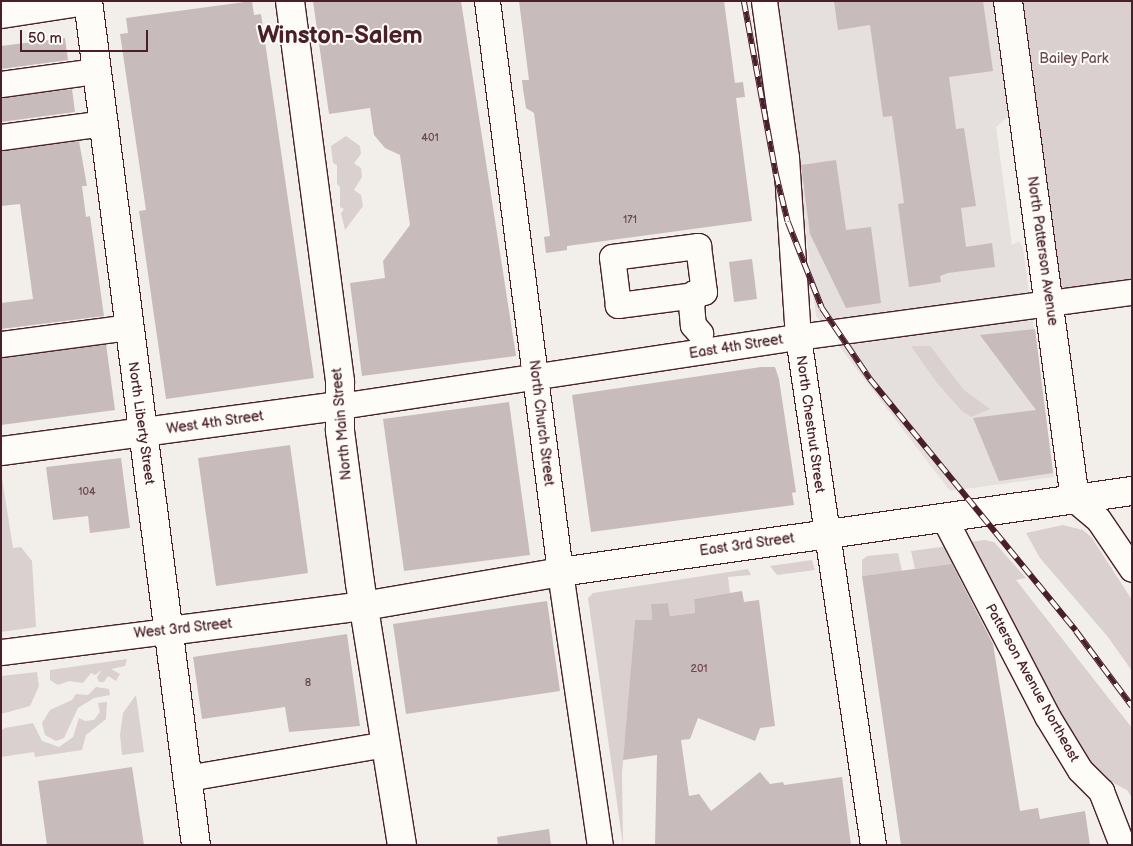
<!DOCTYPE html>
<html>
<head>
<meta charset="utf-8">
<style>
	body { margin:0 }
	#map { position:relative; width:1133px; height:846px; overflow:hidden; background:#f2efeb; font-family:"Balsamiq Sans",sans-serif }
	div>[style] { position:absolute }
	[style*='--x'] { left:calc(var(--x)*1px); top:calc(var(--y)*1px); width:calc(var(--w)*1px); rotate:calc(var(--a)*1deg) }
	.built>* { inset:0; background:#e5dfdd }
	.green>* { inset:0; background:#d9d0cf }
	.building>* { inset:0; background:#c8bbbb }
	.roads { filter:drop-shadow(1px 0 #4a1f2b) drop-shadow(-1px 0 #4a1f2b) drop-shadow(0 1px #4a1f2b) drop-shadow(0 -1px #4a1f2b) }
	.minor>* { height:25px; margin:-12.5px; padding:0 12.5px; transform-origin:12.5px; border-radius:12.5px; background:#fdfcf7 }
	.major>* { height:28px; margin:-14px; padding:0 14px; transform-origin:14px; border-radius:14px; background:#fdfcf7 }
	.rail>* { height:5.5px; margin-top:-2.75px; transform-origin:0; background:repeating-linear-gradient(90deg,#fdfcf7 0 11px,#4a1f2b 0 22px); box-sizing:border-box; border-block:1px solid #4a1f2b }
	span { translate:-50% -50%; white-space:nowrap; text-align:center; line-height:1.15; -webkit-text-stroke:4px #fdfcf7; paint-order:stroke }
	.number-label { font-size:11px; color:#6a464f }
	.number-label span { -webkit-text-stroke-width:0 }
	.park-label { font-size:14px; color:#6e4b54 }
	.street-label { font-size:14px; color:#4a1f2b }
	.town-label { font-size:24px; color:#4a1f2b; font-weight:700 }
	.frame { position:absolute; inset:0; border:2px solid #4a1f2b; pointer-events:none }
	.scale { position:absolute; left:20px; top:30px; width:128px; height:22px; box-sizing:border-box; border:2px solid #4a1f2b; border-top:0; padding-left:6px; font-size:15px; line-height:18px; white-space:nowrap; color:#4a1f2b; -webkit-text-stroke:4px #fdfcf7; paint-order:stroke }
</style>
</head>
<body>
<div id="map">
	<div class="built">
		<div style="clip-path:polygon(778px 1px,996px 1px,1012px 113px,996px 127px,1012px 245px,1019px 241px,1023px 248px,1054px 477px,950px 491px,816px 316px)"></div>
	</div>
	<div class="green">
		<div style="clip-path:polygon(1008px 1px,1132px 1px,1132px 292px,1049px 302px)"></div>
		<div style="clip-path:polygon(346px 136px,360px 146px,361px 154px,354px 163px,361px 168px,362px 177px,354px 190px,361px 195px,363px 206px,345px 230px,341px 213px,344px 209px,340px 207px,340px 187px,337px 184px,337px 165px,333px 163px,331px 146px)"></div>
		<div style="clip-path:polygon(911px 346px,930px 346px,964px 390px,990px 409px,971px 417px,962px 411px,937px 383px)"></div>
		<div style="clip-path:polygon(1px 472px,13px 548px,21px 547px,32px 561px,36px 627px,1px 632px)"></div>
		<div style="clip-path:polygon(1063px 525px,1083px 530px,1092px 538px,1132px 600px,1132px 671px,1108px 637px,1040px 558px,1026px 533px)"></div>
		<div style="clip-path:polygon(985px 540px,994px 542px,1026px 578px,1016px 580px,1132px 728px,1132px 798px,1127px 790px,1104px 778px,1083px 758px,1054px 713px,969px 542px)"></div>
		<div style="clip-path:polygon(948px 546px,956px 564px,915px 569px,911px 551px)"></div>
		<div style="clip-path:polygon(898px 553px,902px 571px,862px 576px,862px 560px,867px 556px)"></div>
		<div style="clip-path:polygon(812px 560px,815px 570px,777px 575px,770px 566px)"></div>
		<div style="clip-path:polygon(748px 569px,751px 575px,728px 577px,730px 593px,694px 599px,695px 613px,670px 616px,668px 603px,651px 604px,652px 620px,635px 621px,622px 774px,623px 845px,588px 598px,593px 593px)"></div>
		<div style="clip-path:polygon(127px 659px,125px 666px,111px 669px,120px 674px,116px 681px,108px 676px,104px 682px,99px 682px,97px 677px,102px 670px,95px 675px,91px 673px,83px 683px,69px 681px,58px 685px,50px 680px,50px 670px)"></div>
		<div style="clip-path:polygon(37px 672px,39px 686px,30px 706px,1px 714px,1px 676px)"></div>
		<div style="clip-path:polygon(96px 687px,109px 689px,110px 695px,94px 698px,78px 708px,64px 738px,56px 741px,45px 735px,42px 723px,50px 710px,72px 700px,76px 694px,88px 695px)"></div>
		<div style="clip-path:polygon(136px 695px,144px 752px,122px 755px,120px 735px,123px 713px)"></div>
		<div style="clip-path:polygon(107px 702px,106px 719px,86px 735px,82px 750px,35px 757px,34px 752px,1px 757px,1px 730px,5px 728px,33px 723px,42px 741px,59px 747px,73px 737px,79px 718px,85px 721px,94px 720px,100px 712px,98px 703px)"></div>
	</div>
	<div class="building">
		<div style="clip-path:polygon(252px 1px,254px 15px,261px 14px,314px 378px,166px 399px,139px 211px,146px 210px,120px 34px,128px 33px,126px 18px)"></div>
		<div style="clip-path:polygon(313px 1px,461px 1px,516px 356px,362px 376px,350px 283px,385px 278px,383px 261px,410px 225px,400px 155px,385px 148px,374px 135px,370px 108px,329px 114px)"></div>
		<div style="clip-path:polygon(519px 1px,724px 1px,735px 83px,743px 82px,745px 97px,736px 98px,752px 221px,567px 246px,567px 250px,546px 253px,544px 237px,550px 236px,534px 113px,526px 108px,523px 89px,522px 80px,529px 80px)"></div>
		<div style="clip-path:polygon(834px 1px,983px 1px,993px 71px,949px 77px,956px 129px,964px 128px,976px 206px,961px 208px,966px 247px,992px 243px,995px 267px,948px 273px,940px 276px,941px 282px,909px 287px,898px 204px,904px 203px,892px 116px,883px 117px,870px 25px,838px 30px)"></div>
		<div style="clip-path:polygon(65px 38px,68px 60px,1px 69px,1px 46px)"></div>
		<div style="clip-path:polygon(72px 89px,75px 112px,1px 122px,1px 98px)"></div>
		<div style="clip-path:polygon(79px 141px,87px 186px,82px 186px,86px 217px,90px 216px,104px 316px,1px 329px,1px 303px,33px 299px,20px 204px,1px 206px,1px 151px)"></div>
		<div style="clip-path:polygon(836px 160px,846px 230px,871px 227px,881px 303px,846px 308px,810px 234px,801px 165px)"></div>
		<div style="clip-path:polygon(752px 259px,757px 299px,734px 302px,729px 262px)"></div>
		<div style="clip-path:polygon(1035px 329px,1053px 473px,999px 481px,973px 418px,1036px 410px,980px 335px)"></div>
		<div style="clip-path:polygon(106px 344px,115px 410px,1px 425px,1px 358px)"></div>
		<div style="clip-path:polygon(761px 367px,775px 367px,779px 379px,796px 492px,792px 493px,794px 505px,591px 532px,572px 395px)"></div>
		<div style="clip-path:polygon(509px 402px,530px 555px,404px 571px,383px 419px)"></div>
		<div style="clip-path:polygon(290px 445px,308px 573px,216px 586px,198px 458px)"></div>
		<div style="clip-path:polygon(121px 458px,130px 528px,90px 533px,88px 516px,53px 520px,46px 467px)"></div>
		<div style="clip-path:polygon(952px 564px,993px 644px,1020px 811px,1038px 808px,1040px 819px,1085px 811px,1090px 845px,901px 845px,862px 576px)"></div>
		<div style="clip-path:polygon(742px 591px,744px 602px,759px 600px,775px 726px,760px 728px,755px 741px,698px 718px,690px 739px,681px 740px,689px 796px,699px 794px,711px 811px,760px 772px,770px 784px,783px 782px,784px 785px,842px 777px,851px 845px,655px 845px,657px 755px,623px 760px,635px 620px,652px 620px,651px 604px,668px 603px,670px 616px,695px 613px,694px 599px)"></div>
		<div style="clip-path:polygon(547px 601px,560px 691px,406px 714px,393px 624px)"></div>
		<div style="clip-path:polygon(347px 634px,360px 726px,289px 732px,285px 707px,202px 719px,193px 657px)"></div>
		<div style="clip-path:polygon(132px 767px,144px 845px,47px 845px,38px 781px)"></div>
		<div style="clip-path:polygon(549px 829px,551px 845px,498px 845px,497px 837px)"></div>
	</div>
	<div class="roads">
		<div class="minor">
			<div style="--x:487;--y:1;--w:576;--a:82.71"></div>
			<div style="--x:560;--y:572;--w:276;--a:81.7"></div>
			<div style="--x:764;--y:1;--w:158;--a:82"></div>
			<div style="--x:786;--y:157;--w:180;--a:86.2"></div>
			<div style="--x:798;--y:337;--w:514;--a:81.6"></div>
			<div style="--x:1;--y:84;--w:96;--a:-7.8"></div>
			<div style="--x:1;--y:137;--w:103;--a:-7.8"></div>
			<div style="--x:695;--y:295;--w:78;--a:172.6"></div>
			<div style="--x:618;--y:305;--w:48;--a:-97.1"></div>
			<div style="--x:612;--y:257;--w:87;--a:-7.3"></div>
			<div style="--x:698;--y:246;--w:46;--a:82.6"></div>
			<div style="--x:704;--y:292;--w:10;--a:174"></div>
			<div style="--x:694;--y:293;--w:2;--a:63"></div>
			<div style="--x:695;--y:295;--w:10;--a:114"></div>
			<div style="--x:691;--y:304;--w:21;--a:85"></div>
			<div style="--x:693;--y:325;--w:11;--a:49"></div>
			<div style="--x:1;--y:344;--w:129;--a:-7.6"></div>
			<div style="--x:340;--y:406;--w:463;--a:-8.6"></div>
			<div style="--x:798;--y:337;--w:337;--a:-7.7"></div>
			<div style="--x:1075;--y:500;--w:30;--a:40"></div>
			<div style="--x:1098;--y:519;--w:60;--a:55.8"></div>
			<div style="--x:944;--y:518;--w:223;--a:62.5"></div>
			<div style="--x:1047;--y:716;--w:63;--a:58.6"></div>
			<div style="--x:1080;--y:770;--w:30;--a:45"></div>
			<div style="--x:1101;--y:791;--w:58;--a:68.7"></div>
			<div style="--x:1;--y:652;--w:168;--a:-7.2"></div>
			<div style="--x:187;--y:778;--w:201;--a:-9.7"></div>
		</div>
		<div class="major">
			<div style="--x:88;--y:1;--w:851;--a:82.71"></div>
			<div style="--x:290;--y:1;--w:384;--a:82.5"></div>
			<div style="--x:340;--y:382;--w:49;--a:90"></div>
			<div style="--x:340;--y:431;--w:153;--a:82.5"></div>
			<div style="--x:360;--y:583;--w:265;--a:80.9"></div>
			<div style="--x:1008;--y:1;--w:503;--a:82.35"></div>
			<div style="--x:1;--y:14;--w:85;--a:-8.8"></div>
			<div style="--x:1;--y:451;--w:342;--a:-7.6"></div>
			<div style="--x:168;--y:631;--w:198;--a:-7.3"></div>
			<div style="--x:364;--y:606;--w:199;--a:-9.8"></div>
			<div style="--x:560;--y:572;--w:578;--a:-8.06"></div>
		</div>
	</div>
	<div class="rail">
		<div style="--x:744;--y:1;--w:176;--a:79.5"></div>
		<div style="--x:776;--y:174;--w:49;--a:76"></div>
		<div style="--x:788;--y:222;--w:92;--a:68.4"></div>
		<div style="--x:822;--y:308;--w:86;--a:55.9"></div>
		<div style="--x:870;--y:379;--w:325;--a:50.7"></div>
		<div style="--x:1076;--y:631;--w:94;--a:53.3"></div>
	</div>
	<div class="number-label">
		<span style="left:430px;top:138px">401</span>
		<span style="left:630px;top:220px">171</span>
		<span style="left:87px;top:492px">104</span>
		<span style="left:699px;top:669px">201</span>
		<span style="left:308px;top:683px">8</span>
	</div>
	<div class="park-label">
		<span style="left:1074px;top:59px">Bailey Park</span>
	</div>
	<div class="street-label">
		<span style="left:1042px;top:251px;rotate:82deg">North Patterson Avenue</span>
		<span style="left:736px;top:347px;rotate:-9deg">East 4th Street</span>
		<span style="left:141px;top:423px;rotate:82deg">North Liberty Street</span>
		<span style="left:215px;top:423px;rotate:-8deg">West 4th Street</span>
		<span style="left:541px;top:423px;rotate:83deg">North Church Street</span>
		<span style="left:342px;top:424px;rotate:-95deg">North Main Street</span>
		<span style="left:810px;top:424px;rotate:82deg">North Chestnut Street</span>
		<span style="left:747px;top:545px;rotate:-8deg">East 3rd Street</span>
		<span style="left:183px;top:629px;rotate:-6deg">West 3rd Street</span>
		<span style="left:1032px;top:683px;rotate:61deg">Patterson Avenue Northeast</span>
	</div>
	<div class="town-label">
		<span style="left:340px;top:36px">Winston-Salem</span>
	</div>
	<div class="frame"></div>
	<div class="scale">50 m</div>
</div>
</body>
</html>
